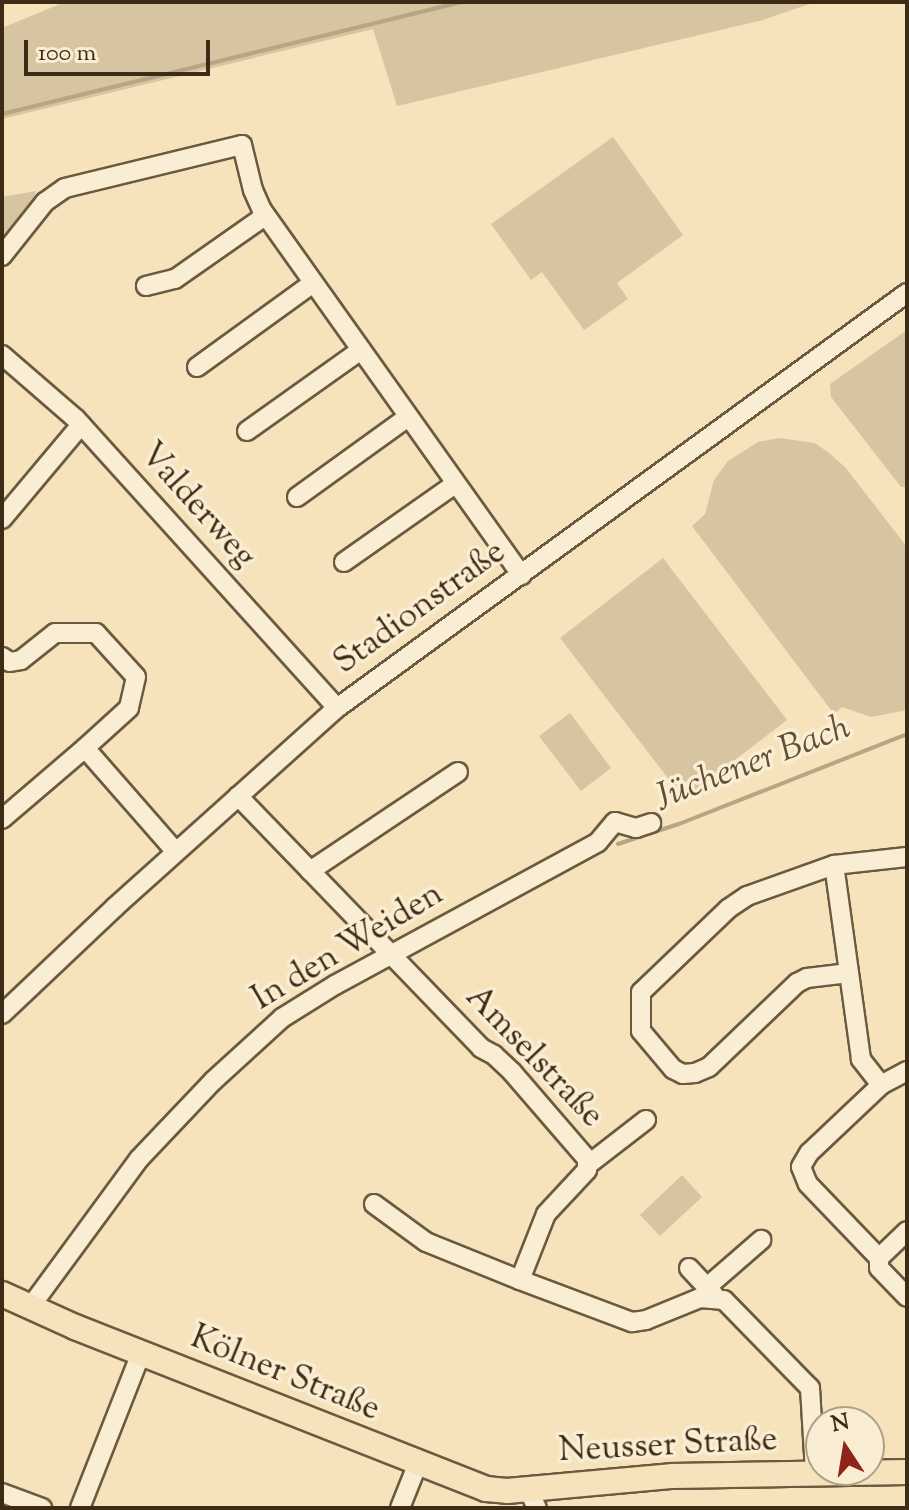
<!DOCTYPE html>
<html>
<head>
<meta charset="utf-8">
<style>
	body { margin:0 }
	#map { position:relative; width:909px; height:1510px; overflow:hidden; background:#f6e3bc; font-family:"Sorts Mill Goudy",serif }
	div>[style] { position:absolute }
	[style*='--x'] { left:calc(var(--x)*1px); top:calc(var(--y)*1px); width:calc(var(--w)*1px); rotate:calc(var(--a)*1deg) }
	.green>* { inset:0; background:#d7c4a0 }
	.stream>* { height:4px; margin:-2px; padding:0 2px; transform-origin:2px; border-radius:2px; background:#b7a583 }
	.roads { filter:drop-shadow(2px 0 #6b5a3f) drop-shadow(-2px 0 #6b5a3f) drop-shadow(0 2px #6b5a3f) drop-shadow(0 -2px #6b5a3f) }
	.minor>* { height:18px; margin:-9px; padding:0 9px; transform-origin:9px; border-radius:9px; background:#f9edd3 }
	.major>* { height:24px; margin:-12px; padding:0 12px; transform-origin:12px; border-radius:12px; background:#f6e3bc }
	span { translate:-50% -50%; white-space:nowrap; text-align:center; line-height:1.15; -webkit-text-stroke:7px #f9edd3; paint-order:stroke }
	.street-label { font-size:34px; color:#3d2c15 }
	.water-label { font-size:36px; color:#625036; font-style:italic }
	.frame { position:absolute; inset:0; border:4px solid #3d2c15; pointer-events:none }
	.north { position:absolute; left:805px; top:1406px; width:80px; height:80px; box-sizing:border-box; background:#f9edd3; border:2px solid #aea087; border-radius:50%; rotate:348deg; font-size:22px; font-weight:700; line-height:32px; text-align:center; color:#3d2c15 }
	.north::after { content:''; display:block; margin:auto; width:28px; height:36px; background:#8f2418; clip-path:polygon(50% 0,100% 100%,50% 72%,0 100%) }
	.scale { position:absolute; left:24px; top:40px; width:186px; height:36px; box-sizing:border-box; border:4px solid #3d2c15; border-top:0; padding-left:10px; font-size:24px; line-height:28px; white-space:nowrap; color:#3d2c15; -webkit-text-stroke:6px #f9edd3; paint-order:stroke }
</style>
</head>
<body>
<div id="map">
	<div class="green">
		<div style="clip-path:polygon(65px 2px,815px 2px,763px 20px,397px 106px,373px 29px,2px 119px,2px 28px)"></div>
		<div style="clip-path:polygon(613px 137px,683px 235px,617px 283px,628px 299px,584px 330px,542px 272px,531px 280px,491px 224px)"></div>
		<div style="clip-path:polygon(36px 191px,32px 205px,2px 243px,2px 197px)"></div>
		<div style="clip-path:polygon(907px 330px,907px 487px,901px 487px,831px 397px,830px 384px)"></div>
		<div style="clip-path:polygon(779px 438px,815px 443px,829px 453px,845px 467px,907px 547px,907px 710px,871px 717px,842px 707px,834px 714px,692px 526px,705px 514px,714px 480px,728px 461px,758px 442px)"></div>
		<div style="clip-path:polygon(663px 558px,787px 720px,684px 799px,560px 638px)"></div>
		<div style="clip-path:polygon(570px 713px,611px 768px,581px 791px,539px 736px)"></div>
		<div style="clip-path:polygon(682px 1175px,702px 1197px,660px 1236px,640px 1215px)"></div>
	</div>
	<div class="stream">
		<div style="--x:2;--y:114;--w:472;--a:-13.7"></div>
		<div style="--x:618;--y:844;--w:64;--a:-18.2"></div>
		<div style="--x:679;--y:824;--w:245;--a:-21.5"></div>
	</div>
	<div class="roads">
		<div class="minor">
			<div style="--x:2;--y:256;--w:69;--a:-51.5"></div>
			<div style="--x:45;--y:202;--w:24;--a:-35"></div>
			<div style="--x:65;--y:188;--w:182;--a:-13.7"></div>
			<div style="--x:242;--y:145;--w:46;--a:76.3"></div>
			<div style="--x:253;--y:190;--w:22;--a:66"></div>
			<div style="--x:262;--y:210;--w:448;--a:54.6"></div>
			<div style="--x:146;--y:286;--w:30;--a:-14"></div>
			<div style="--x:175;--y:279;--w:110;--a:-35"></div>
			<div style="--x:2;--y:355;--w:98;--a:40.9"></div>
			<div style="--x:76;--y:419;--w:389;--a:47.9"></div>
			<div style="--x:197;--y:367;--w:143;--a:-35.9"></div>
			<div style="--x:247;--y:431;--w:140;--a:-35.4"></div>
			<div style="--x:297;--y:497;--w:137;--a:-35.8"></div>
			<div style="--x:2;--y:519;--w:123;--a:-50"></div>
			<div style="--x:344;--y:562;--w:136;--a:-35.1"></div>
			<div style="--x:2;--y:657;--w:9;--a:32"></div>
			<div style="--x:10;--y:662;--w:11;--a:-10"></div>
			<div style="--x:21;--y:660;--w:43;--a:-38.5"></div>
			<div style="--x:55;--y:633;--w:41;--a:0"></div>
			<div style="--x:96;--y:633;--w:59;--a:47.7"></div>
			<div style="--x:136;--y:677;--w:32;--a:103"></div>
			<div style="--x:129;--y:708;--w:59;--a:137.7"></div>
			<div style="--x:85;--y:748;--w:138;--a:48.8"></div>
			<div style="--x:238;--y:796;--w:350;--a:46"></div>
			<div style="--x:481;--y:1048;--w:15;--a:28"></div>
			<div style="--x:494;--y:1055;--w:25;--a:43"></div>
			<div style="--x:512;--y:1072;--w:115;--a:49.2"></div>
			<div style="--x:587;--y:1159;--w:11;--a:90"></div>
			<div style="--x:587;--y:1170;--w:60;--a:133"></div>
			<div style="--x:546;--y:1214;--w:71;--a:111.5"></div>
			<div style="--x:520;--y:1280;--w:120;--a:20.6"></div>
			<div style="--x:632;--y:1322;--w:14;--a:-8"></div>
			<div style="--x:646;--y:1320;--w:58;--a:-22.2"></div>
			<div style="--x:700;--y:1298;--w:24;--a:5"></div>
			<div style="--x:724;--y:1300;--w:123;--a:45.7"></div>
			<div style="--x:810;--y:1388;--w:85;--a:86.6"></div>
			<div style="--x:2;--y:819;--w:109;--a:-40.5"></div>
			<div style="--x:834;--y:865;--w:92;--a:160.4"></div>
			<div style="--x:747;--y:896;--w:23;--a:146"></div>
			<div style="--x:728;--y:909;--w:120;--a:136.3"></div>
			<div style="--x:641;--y:992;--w:39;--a:90"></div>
			<div style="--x:641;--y:1031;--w:50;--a:49.9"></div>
			<div style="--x:673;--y:1069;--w:11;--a:27"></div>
			<div style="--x:683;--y:1074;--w:12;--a:-5"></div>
			<div style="--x:695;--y:1073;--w:15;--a:-23"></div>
			<div style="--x:709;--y:1067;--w:122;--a:-43.7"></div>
			<div style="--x:797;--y:983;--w:11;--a:-27"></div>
			<div style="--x:807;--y:978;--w:42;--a:-6.8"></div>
			<div style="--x:310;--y:871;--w:178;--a:-33.8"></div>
			<div style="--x:2;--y:1014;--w:156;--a:-43.4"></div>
			<div style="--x:115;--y:907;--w:298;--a:-41.9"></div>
			<div style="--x:337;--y:708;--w:705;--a:-36.06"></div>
			<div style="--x:907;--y:1071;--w:30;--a:152"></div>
			<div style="--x:881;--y:1085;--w:99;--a:136.6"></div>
			<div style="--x:809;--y:1153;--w:16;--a:120"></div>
			<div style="--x:801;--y:1167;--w:18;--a:68"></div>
			<div style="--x:808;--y:1184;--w:103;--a:46.2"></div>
			<div style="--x:879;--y:1258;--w:10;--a:90"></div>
			<div style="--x:879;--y:1268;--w:40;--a:46"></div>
			<div style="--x:881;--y:1085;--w:33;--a:-128"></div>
			<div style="--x:861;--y:1059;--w:196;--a:-97.9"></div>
			<div style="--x:834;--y:865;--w:73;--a:-6.3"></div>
			<div style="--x:589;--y:1164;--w:72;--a:-37.7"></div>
			<div style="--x:374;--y:1204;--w:64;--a:36.2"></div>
			<div style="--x:426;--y:1242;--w:101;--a:22"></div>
			<div style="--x:879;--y:1258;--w:39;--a:-44"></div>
			<div style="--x:689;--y:1268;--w:37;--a:47"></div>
			<div style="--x:707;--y:1287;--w:72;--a:-41"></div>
			<div style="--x:31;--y:1306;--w:182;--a:-53.7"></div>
			<div style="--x:139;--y:1159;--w:108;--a:-46.5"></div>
			<div style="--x:213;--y:1081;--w:93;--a:-42.4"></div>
			<div style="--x:282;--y:1018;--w:62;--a:-31.9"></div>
			<div style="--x:335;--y:985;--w:299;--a:-28.5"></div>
			<div style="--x:598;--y:842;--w:26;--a:-50"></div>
			<div style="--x:615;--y:822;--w:22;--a:16"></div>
			<div style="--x:636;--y:828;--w:16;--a:-18"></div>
			<div style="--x:528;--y:1489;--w:21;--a:65"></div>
			<div style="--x:2;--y:1493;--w:43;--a:20.6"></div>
			<div style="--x:80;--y:1508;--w:167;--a:-68.5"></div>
			<div style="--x:400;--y:1508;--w:48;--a:-68.2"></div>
		</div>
		<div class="major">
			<div style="--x:2;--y:1294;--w:80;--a:24.3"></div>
			<div style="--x:75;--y:1327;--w:442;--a:21.5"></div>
			<div style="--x:486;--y:1489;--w:21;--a:5"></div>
			<div style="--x:507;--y:1491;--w:167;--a:-5.2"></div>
			<div style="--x:673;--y:1476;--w:234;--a:-1"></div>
		</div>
	</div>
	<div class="street-label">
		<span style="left:197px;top:506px;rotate:48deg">Valderweg</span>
		<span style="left:420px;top:608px;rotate:-36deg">Stadionstraße</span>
		<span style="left:348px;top:947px;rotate:-31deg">In den Weiden</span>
		<span style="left:534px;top:1057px;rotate:46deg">Amselstraße</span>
		<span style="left:285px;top:1374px;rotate:22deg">Kölner Straße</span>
		<span style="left:668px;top:1446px;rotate:-3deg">Neusser Straße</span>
	</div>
	<div class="water-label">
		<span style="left:753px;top:764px;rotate:-21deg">Jüchener Bach</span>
	</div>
	<div class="frame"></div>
	<div class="north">N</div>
	<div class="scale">100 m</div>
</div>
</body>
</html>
